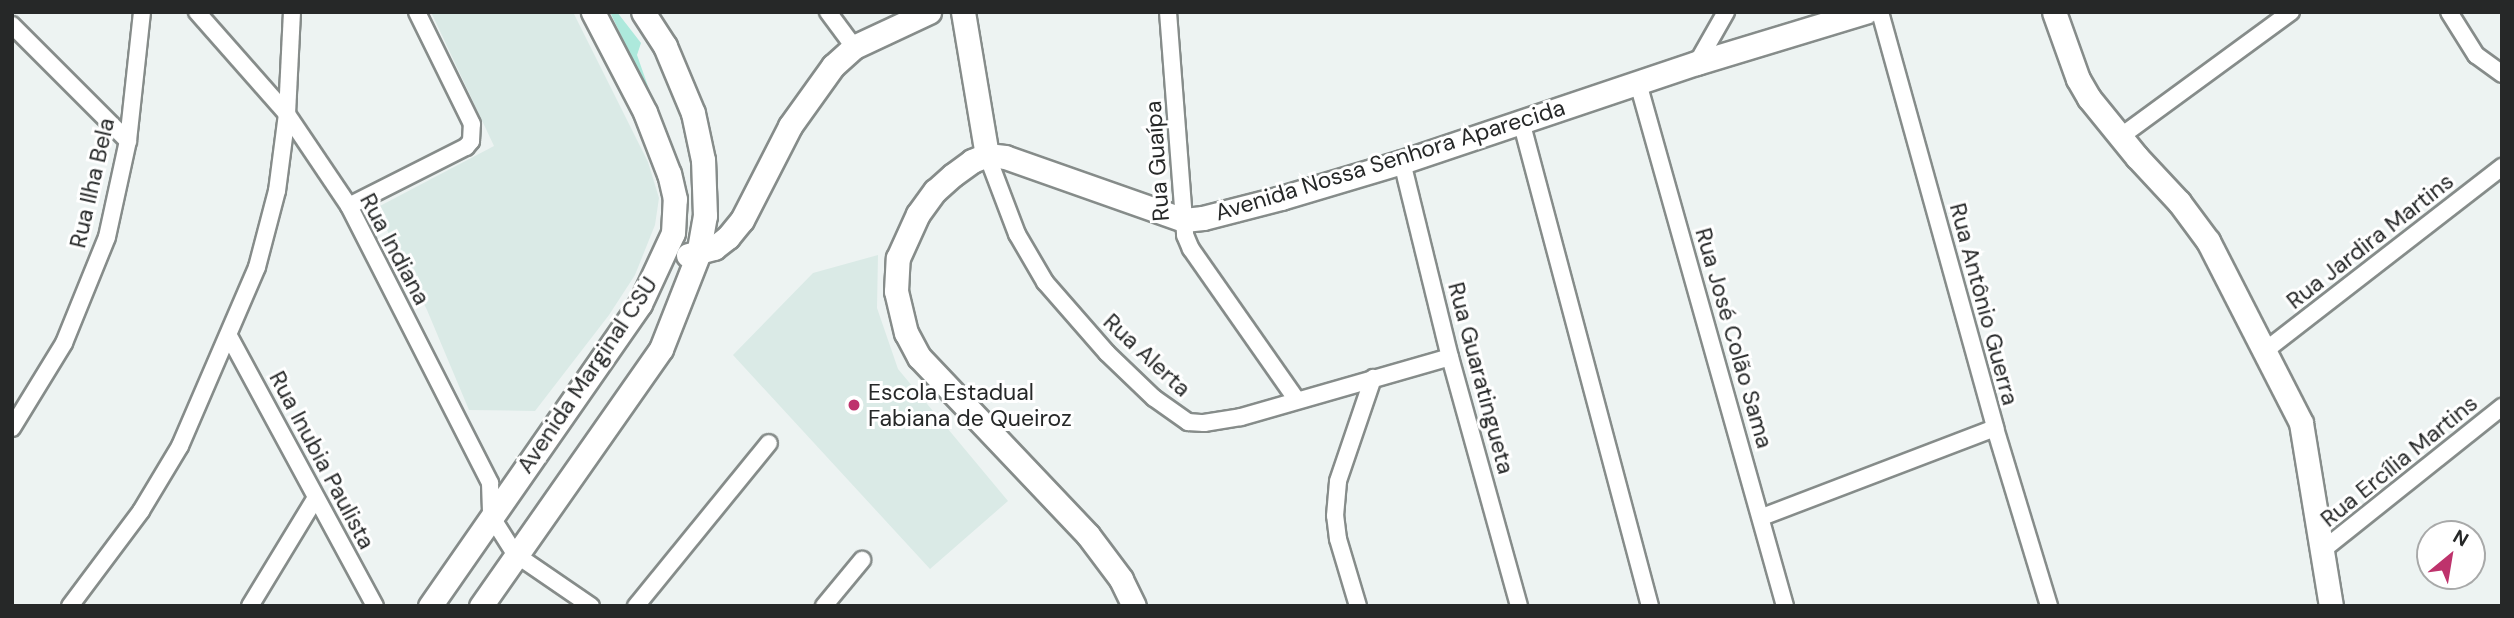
<!DOCTYPE html>
<html>
<head>
<meta charset="utf-8">
<style>
	body { margin:0 }
	#map { position:relative; width:2514px; height:618px; overflow:hidden; background:#edf3f2; font-family:"DM Sans",sans-serif }
	div>[style] { position:absolute }
	[style*='--x'] { left:calc(var(--x)*1px); top:calc(var(--y)*1px); width:calc(var(--w)*1px); rotate:calc(var(--a)*1deg) }
	.built>* { inset:0; background:#daeae6 }
	.green>* { inset:0; background:#ade9dc }
	.roads { filter:drop-shadow(2px 0 #868c8a) drop-shadow(-2px 0 #868c8a) drop-shadow(0 2px #868c8a) drop-shadow(0 -2px #868c8a) }
	.street>* { height:16px; margin:-8px; padding:0 8px; transform-origin:8px; border-radius:8px; background:#fff }
	.secondary>* { height:23px; margin:-11.5px; padding:0 11.5px; transform-origin:11.5px; border-radius:11.5px; background:#fff }
	.dots>* { width:19px; height:19px; translate:-50% -50%; box-sizing:border-box; border:4px solid #fff; border-radius:50% }
	span { translate:-50% -50%; white-space:nowrap; text-align:center; line-height:1.15; -webkit-text-stroke:6px #fff; paint-order:stroke }
	.street-label { font-size:23px; color:#262828 }
	.poi-label { font-size:23px; color:#262828 }
	.left { translate:0 -50%; text-align:left }
	.frame { position:absolute; inset:0; border:14px solid #262828; pointer-events:none }
	.north { position:absolute; left:2416px; top:520px; width:70px; height:70px; box-sizing:border-box; background:#fff; border:2px solid #a8a9a9; border-radius:50%; rotate:30deg; font-size:19px; font-weight:700; line-height:28px; text-align:center; color:#262828 }
	.north::after { content:''; display:block; margin:auto; width:24px; height:32px; background:#be336c; clip-path:polygon(50% 0,100% 100%,50% 72%,0 100%) }
</style>
</head>
<body>
<div id="map">
	<div class="built">
		<div style="clip-path:polygon(431px 12px,573px 12px,648px 162px,659px 198px,655px 225px,635px 275px,609px 315px,535px 411px,469px 410px,427px 310px,376px 208px,494px 146px)"></div>
		<div style="clip-path:polygon(878px 255px,877px 308px,898px 369px,1008px 501px,930px 569px,733px 355px,813px 273px)"></div>
	</div>
	<div class="green">
		<div style="clip-path:polygon(610px 12px,617px 12px,641px 43px,637px 55px,656px 109px)"></div>
	</div>
	<div class="roads">
		<div class="street">
			<div style="--x:197;--y:12;--w:136;--a:48.6"></div>
			<div style="--x:287;--y:114;--w:111;--a:56"></div>
			<div style="--x:349;--y:206;--w:311;--a:63"></div>
			<div style="--x:490;--y:483;--w:33;--a:88"></div>
			<div style="--x:491;--y:516;--w:45;--a:57.7"></div>
			<div style="--x:515;--y:554;--w:92;--a:34.4"></div>
			<div style="--x:828;--y:12;--w:44;--a:53.4"></div>
			<div style="--x:1168;--y:12;--w:224;--a:85.6"></div>
			<div style="--x:1185;--y:235;--w:15;--a:67"></div>
			<div style="--x:1191;--y:249;--w:183;--a:55"></div>
			<div style="--x:1880;--y:12;--w:432;--a:74.5"></div>
			<div style="--x:1995;--y:428;--w:186;--a:73.1"></div>
			<div style="--x:2449;--y:12;--w:51;--a:57.9"></div>
			<div style="--x:2476;--y:55;--w:32;--a:36"></div>
			<div style="--x:12;--y:25;--w:164;--a:45"></div>
			<div style="--x:1697;--y:63;--w:59;--a:-60.4"></div>
			<div style="--x:1638;--y:83;--w:543;--a:74.3"></div>
			<div style="--x:1521;--y:121;--w:502;--a:75.11"></div>
			<div style="--x:2120;--y:137;--w:212;--a:-36.2"></div>
			<div style="--x:987;--y:155;--w:85;--a:69.2"></div>
			<div style="--x:1017;--y:234;--w:56;--a:59.7"></div>
			<div style="--x:1045;--y:282;--w:94;--a:48.9"></div>
			<div style="--x:1107;--y:353;--w:65;--a:43.8"></div>
			<div style="--x:1154;--y:398;--w:42;--a:35.2"></div>
			<div style="--x:1188;--y:422;--w:16;--a:4"></div>
			<div style="--x:1204;--y:423;--w:37;--a:-9"></div>
			<div style="--x:1241;--y:417;--w:217;--a:-16"></div>
			<div style="--x:1402;--y:162;--w:201;--a:76.2"></div>
			<div style="--x:1450;--y:357;--w:258;--a:74.5"></div>
			<div style="--x:349;--y:206;--w:131;--a:-26.8"></div>
			<div style="--x:466;--y:147;--w:8;--a:-50"></div>
			<div style="--x:471;--y:141;--w:17;--a:-87"></div>
			<div style="--x:472;--y:124;--w:125;--a:-116.2"></div>
			<div style="--x:229;--y:336;--w:307;--a:61.6"></div>
			<div style="--x:2266;--y:350;--w:299;--a:-37.8"></div>
			<div style="--x:12;--y:428;--w:100;--a:-58.5"></div>
			<div style="--x:64;--y:343;--w:114;--a:-67.9"></div>
			<div style="--x:107;--y:237;--w:98;--a:-77.7"></div>
			<div style="--x:128;--y:141;--w:130;--a:-83.8"></div>
			<div style="--x:1762;--y:517;--w:249;--a:-20.9"></div>
			<div style="--x:2324;--y:549;--w:228;--a:-38.6"></div>
			<div style="--x:70;--y:606;--w:119;--a:-53.2"></div>
			<div style="--x:141;--y:511;--w:76;--a:-59"></div>
			<div style="--x:180;--y:446;--w:195;--a:-66.7"></div>
			<div style="--x:257;--y:267;--w:79;--a:-75.3"></div>
			<div style="--x:277;--y:191;--w:78;--a:-82.6"></div>
			<div style="--x:287;--y:114;--w:102;--a:-87.2"></div>
			<div style="--x:250;--y:606;--w:125;--a:-58.7"></div>
			<div style="--x:636;--y:606;--w:210;--a:-50.8"></div>
			<div style="--x:824;--y:606;--w:60;--a:-50.4"></div>
			<div style="--x:1358;--y:606;--w:70;--a:-106.6"></div>
			<div style="--x:1338;--y:539;--w:23;--a:-97"></div>
			<div style="--x:1335;--y:516;--w:35;--a:-85"></div>
			<div style="--x:1338;--y:481;--w:109;--a:-71.2"></div>
		</div>
		<div class="secondary">
			<div style="--x:963;--y:12;--w:145;--a:80.5"></div>
			<div style="--x:2054;--y:12;--w:71;--a:70.3"></div>
			<div style="--x:2078;--y:79;--w:22;--a:60"></div>
			<div style="--x:2089;--y:98;--w:76;--a:50.9"></div>
			<div style="--x:2137;--y:157;--w:62;--a:47"></div>
			<div style="--x:2179;--y:202;--w:49;--a:53.4"></div>
			<div style="--x:2208;--y:241;--w:204;--a:62.9"></div>
			<div style="--x:2301;--y:423;--w:185;--a:80.7"></div>
			<div style="--x:688;--y:255;--w:27;--a:-15"></div>
			<div style="--x:714;--y:248;--w:18;--a:-38"></div>
			<div style="--x:728;--y:237;--w:22;--a:-51"></div>
			<div style="--x:742;--y:220;--w:106;--a:-62.9"></div>
			<div style="--x:790;--y:126;--w:74;--a:-54.4"></div>
			<div style="--x:833;--y:66;--w:28;--a:-42"></div>
			<div style="--x:854;--y:47;--w:83;--a:-25"></div>
			<div style="--x:430;--y:606;--w:368;--a:-55.2"></div>
			<div style="--x:640;--y:304;--w:78;--a:-65.1"></div>
			<div style="--x:673;--y:233;--w:34;--a:-87"></div>
			<div style="--x:675;--y:199;--w:26;--a:-103"></div>
			<div style="--x:669;--y:174;--w:66;--a:-111.2"></div>
			<div style="--x:645;--y:112;--w:113;--a:-117.5"></div>
			<div style="--x:481;--y:606;--w:314;--a:-55"></div>
			<div style="--x:661;--y:349;--w:101;--a:-68.5"></div>
			<div style="--x:698;--y:255;--w:40;--a:-80"></div>
			<div style="--x:705;--y:216;--w:56;--a:-92"></div>
			<div style="--x:703;--y:160;--w:48;--a:-102"></div>
			<div style="--x:693;--y:113;--w:73;--a:-112.7"></div>
			<div style="--x:665;--y:46;--w:40;--a:-122.9"></div>
			<div style="--x:1134;--y:606;--w:30;--a:-116"></div>
			<div style="--x:1121;--y:579;--w:55;--a:-126.9"></div>
			<div style="--x:1088;--y:535;--w:245;--a:-133.5"></div>
			<div style="--x:919;--y:357;--w:27;--a:-118"></div>
			<div style="--x:906;--y:333;--w:43;--a:-103.4"></div>
			<div style="--x:896;--y:291;--w:33;--a:-87"></div>
			<div style="--x:898;--y:258;--w:48;--a:-65.6"></div>
			<div style="--x:918;--y:214;--w:29;--a:-54"></div>
			<div style="--x:935;--y:191;--w:24;--a:-42"></div>
			<div style="--x:953;--y:175;--w:24;--a:-36"></div>
			<div style="--x:972;--y:161;--w:16;--a:-22"></div>
			<div style="--x:987;--y:155;--w:18;--a:6"></div>
			<div style="--x:1005;--y:157;--w:190;--a:19.4"></div>
			<div style="--x:1184;--y:220;--w:19;--a:-6"></div>
			<div style="--x:1203;--y:218;--w:81;--a:-14.4"></div>
			<div style="--x:1281;--y:198;--w:126;--a:-16.6"></div>
			<div style="--x:1402;--y:162;--w:311;--a:-18.6"></div>
			<div style="--x:1697;--y:63;--w:176;--a:-16.9"></div>
		</div>
	</div>
	<div class="dots">
		<div style="left:854px;top:405px;background:#be336c"></div>
	</div>
	<div class="street-label">
		<span style="left:1390px;top:160px;rotate:-17deg">Avenida Nossa Senhora Aparecida</span>
		<span style="left:1157px;top:161px;rotate:-94deg">Rua Guaípa</span>
		<span style="left:92px;top:183px;rotate:-77deg">Rua Ilha Bela</span>
		<span style="left:2370px;top:241px;rotate:-38deg">Rua Jardira Martins</span>
		<span style="left:395px;top:249px;rotate:62deg">Rua Indiana</span>
		<span style="left:1984px;top:304px;rotate:75deg">Rua Antônio Guerra</span>
		<span style="left:1734px;top:338px;rotate:74deg">Rua José Colão Sama</span>
		<span style="left:1147px;top:355px;rotate:43deg">Rua Alerta</span>
		<span style="left:587px;top:375px;rotate:-56deg">Avenida Marginal CSU</span>
		<span style="left:1481px;top:378px;rotate:75deg">Rua Guaratingueta</span>
		<span style="left:322px;top:460px;rotate:62deg">Rua Inubia Paulista</span>
		<span style="left:2399px;top:461px;rotate:-39deg">Rua Ercília Martins</span>
	</div>
	<div class="poi-label">
		<span class="left" style="left:868px;top:405px">Escola Estadual<br>Fabiana de Queiroz</span>
	</div>
	<div class="frame"></div>
	<div class="north">N</div>
</div>
</body>
</html>
